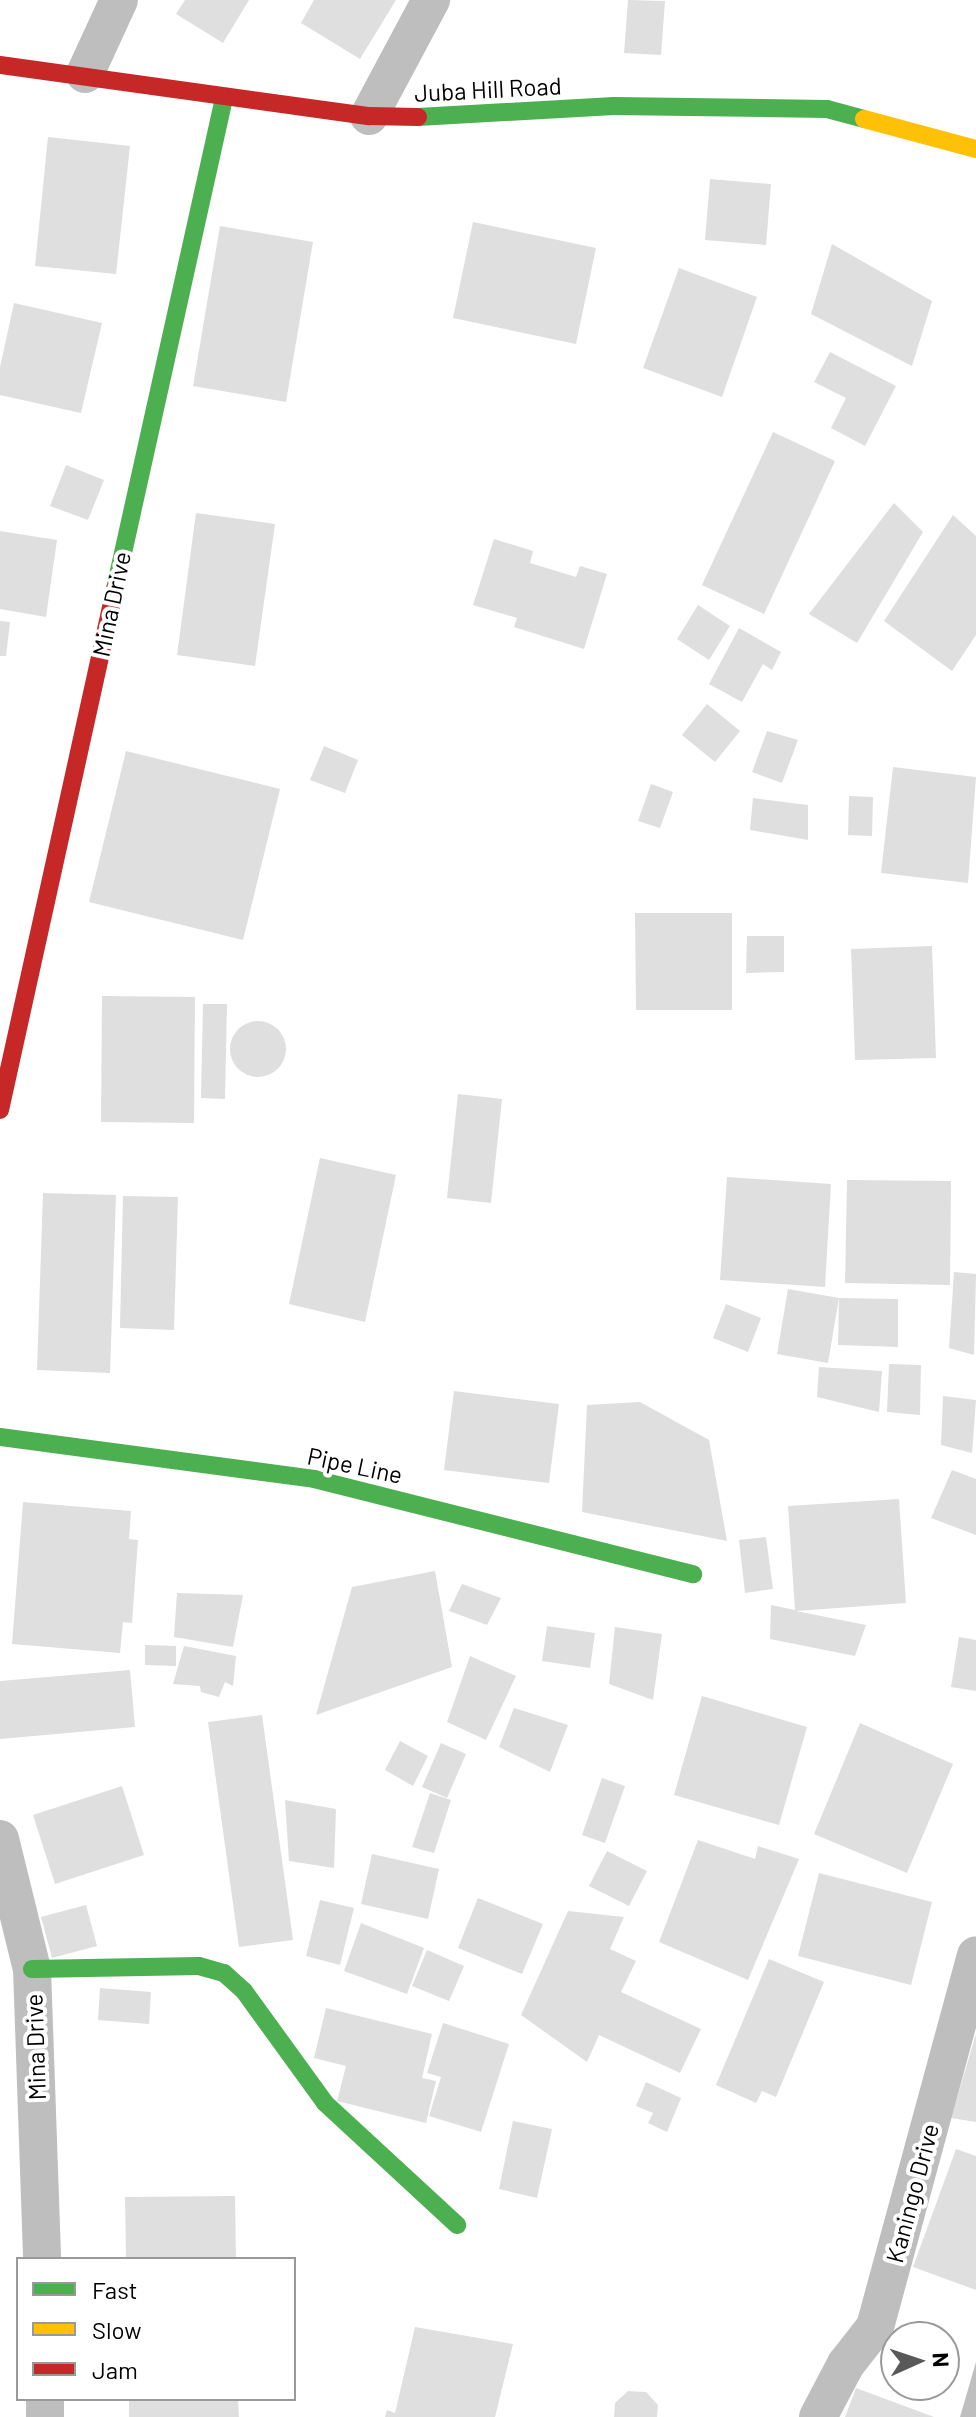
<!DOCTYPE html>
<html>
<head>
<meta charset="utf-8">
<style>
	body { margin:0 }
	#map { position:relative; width:976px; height:2417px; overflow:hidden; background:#fff; font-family:Barlow,sans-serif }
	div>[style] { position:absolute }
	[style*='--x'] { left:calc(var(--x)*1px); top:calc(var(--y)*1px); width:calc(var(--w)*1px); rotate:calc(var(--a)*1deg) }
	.water>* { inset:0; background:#bfbfbf }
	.building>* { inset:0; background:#dfdfdf }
	.round { border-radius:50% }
	.street>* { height:38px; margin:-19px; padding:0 19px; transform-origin:19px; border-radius:19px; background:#bebebe }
	.fast>* { height:18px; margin:-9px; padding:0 9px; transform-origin:9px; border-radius:9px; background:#4caf50 }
	.slow>* { height:18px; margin:-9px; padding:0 9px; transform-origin:9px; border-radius:9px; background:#ffc107 }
	.jam>* { height:18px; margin:-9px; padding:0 9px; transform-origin:9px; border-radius:9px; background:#c62828 }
	span { translate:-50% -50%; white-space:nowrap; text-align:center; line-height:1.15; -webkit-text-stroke:8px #fff; paint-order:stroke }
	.street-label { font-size:24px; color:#000 }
	.legend { position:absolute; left:16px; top:2257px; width:280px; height:144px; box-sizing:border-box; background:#fff; border:2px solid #999; margin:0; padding:10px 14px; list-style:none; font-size:24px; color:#000 }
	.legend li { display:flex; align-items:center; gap:16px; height:40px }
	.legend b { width:40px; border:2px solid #999 }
	.north { position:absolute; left:880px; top:2321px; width:80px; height:80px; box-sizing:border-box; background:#fff; border:2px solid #999; border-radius:50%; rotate:87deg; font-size:22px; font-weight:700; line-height:32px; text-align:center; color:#000 }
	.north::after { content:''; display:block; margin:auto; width:28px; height:36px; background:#595959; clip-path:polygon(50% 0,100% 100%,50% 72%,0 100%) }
</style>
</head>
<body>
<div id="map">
	<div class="water">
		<div style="clip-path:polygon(976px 2362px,976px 2417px,960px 2417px)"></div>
	</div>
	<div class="building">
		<div style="clip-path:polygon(185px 0,249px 0,223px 43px,176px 14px)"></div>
		<div style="clip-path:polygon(314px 0,396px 0,360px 59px,301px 23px)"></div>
		<div style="clip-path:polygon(628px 0,665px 1px,661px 55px,624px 53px)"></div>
		<div style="clip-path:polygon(48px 137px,130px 146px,116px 274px,35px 266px)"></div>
		<div style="clip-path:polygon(710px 179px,771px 184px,766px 245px,705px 240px)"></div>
		<div style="clip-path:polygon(473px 222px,596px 248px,576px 344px,453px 318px)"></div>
		<div style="clip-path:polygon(220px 226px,313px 242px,286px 402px,193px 386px)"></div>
		<div style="clip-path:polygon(832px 244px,932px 301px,912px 366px,811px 314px)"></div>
		<div style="clip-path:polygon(679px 268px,757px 297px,722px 397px,643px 368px)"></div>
		<div style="clip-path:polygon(14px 303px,102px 323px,81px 413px,0 395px,0 367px)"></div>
		<div style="clip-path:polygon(830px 352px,896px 386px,865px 446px,831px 428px,846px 398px,814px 382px)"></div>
		<div style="clip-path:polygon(773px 432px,835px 461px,764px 614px,702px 585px)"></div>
		<div style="clip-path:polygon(66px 465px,104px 480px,88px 520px,50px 506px)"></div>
		<div style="clip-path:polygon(894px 503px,923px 532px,857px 643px,809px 614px)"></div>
		<div style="clip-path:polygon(196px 513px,275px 524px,255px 666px,177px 655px)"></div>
		<div style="clip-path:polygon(953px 515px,976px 536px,976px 635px,952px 671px,884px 621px)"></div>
		<div style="clip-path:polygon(0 531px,57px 540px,46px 617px,0 609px)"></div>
		<div style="clip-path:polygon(494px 539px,533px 551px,530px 563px,576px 577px,580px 566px,607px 574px,584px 649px,514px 627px,517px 618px,473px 605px)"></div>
		<div style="clip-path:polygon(698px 605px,730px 626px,709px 660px,677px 639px)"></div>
		<div style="clip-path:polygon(0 621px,10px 622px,6px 656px,0 656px)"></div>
		<div style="clip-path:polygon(739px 628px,781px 652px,772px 670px,763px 664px,742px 702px,709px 684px)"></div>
		<div style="clip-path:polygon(707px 704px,740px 731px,715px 762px,682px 735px)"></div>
		<div style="clip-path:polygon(767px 731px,798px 740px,782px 783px,752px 772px)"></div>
		<div style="clip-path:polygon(324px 746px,358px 760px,345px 793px,310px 780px)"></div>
		<div style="clip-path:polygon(126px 751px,280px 789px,243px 940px,89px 902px)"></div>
		<div style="clip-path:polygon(893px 767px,976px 777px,968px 883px,881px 873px)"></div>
		<div style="clip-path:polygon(651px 784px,673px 792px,660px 828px,638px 821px)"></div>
		<div style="clip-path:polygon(849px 796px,873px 797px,872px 836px,848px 835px)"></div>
		<div style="clip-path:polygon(753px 798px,808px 805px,808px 840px,750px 830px)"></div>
		<div style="clip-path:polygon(635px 913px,732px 913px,732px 1010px,636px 1010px)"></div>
		<div style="clip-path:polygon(747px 936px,784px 936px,784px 972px,746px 973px)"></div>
		<div style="clip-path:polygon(932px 946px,936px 1058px,855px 1060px,851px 949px)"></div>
		<div style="clip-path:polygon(102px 996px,195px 997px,194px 1123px,101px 1122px)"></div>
		<div style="clip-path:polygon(203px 1004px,227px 1004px,225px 1099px,201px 1098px)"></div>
		<div class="round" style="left:230px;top:1021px;width:56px;height:56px"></div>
		<div style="clip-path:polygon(458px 1094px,502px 1099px,491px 1203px,447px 1198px)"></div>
		<div style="clip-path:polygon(320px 1158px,396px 1175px,365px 1322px,289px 1304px)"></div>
		<div style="clip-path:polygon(727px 1177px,831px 1184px,825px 1287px,720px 1280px)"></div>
		<div style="clip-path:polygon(847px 1180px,951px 1181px,950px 1285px,845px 1283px)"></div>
		<div style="clip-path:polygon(43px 1193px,116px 1195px,110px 1373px,37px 1370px)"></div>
		<div style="clip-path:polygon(123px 1196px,178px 1197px,174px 1330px,120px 1328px)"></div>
		<div style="clip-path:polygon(954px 1272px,976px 1274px,974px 1355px,949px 1348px)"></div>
		<div style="clip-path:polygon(788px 1289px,839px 1298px,828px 1363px,777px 1354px)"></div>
		<div style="clip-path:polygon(839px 1298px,898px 1299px,898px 1347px,838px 1345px)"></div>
		<div style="clip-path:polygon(726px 1304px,761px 1318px,748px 1352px,713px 1338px)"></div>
		<div style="clip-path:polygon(889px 1364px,921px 1365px,920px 1415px,887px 1412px)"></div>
		<div style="clip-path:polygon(819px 1367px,882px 1371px,879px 1412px,817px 1397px)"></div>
		<div style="clip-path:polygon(454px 1391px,559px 1404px,549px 1483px,444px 1470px)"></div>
		<div style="clip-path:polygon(943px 1396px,976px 1400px,972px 1453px,941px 1445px)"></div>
		<div style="clip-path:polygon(640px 1402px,709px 1440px,727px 1541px,582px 1512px,587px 1405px)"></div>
		<div style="clip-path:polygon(952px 1470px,976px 1479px,976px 1535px,931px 1518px)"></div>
		<div style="clip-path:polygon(899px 1499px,906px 1603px,796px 1611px,866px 1625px,855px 1656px,770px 1639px,771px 1605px,795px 1610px,788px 1506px)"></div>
		<div style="clip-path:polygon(23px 1502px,131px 1511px,129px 1539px,138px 1540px,132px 1623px,123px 1622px,120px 1653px,12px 1644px)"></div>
		<div style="clip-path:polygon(766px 1537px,773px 1589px,745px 1593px,739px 1540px)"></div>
		<div style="clip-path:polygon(435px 1571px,452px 1667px,316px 1715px,352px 1587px)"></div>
		<div style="clip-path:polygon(462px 1584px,501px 1598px,487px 1625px,449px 1611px)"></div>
		<div style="clip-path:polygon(177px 1593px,243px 1595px,233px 1647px,174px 1637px)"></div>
		<div style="clip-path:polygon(547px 1626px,595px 1633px,590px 1668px,542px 1661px)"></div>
		<div style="clip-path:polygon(615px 1627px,662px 1634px,653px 1700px,609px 1684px)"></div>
		<div style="clip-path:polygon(959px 1637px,976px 1640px,976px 1691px,951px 1687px)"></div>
		<div style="clip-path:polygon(145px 1645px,176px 1646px,176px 1666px,145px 1665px)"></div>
		<div style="clip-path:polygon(184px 1646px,236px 1656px,233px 1686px,225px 1682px,219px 1697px,201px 1692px,200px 1686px,173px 1684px)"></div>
		<div style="clip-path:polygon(470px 1656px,516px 1676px,486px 1740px,447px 1722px)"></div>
		<div style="clip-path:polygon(130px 1670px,135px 1727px,0 1739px,0 1681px)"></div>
		<div style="clip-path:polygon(702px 1696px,807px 1727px,779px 1825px,674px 1795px)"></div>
		<div style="clip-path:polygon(514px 1708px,568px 1725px,550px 1772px,499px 1747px)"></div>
		<div style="clip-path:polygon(262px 1715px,293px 1940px,239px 1947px,208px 1722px)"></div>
		<div style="clip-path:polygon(860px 1723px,953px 1764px,907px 1873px,814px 1834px)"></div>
		<div style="clip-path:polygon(400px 1741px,428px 1756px,413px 1786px,385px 1770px)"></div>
		<div style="clip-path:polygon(441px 1743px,466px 1754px,447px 1798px,422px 1787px)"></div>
		<div style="clip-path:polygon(602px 1778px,625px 1786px,605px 1843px,582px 1835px)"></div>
		<div style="clip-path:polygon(122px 1786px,144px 1855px,55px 1884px,33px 1815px)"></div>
		<div style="clip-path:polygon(430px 1793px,451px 1800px,434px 1853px,412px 1847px)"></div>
		<div style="clip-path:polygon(285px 1800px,336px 1809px,334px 1868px,289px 1861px)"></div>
		<div style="clip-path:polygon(698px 1840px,755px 1859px,758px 1846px,799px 1859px,748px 1980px,659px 1942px)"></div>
		<div style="clip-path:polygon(607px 1851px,647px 1871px,629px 1906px,589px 1886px)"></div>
		<div style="clip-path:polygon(372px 1854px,439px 1869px,428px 1919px,361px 1904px)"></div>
		<div style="clip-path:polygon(819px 1873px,932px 1902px,911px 1985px,798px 1956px)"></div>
		<div style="clip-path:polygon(478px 1898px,543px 1924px,522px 1974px,458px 1948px)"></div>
		<div style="clip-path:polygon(320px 1900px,354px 1908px,340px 1965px,306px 1956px)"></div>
		<div style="clip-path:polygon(86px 1905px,97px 1946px,52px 1958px,41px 1917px)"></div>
		<div style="clip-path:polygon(568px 1911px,624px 1917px,610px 1949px,636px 1961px,621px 1992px,701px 2029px,680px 2073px,599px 2035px,587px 2062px,521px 2015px)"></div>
		<div style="clip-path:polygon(361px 1923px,424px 1948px,407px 1994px,344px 1971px)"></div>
		<div style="clip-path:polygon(427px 1950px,464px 1966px,449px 2001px,412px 1986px)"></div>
		<div style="clip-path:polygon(769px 1959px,824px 1982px,776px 2097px,762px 2091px,756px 2103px,716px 2085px)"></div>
		<div style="clip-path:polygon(100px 1988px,151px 1992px,149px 2024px,98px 2020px)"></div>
		<div style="clip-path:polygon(326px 2008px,432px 2034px,422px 2078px,436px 2081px,426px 2123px,337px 2101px,346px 2066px,314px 2058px)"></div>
		<div style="clip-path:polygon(443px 2023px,509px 2044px,481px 2132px,429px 2116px,441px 2077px,427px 2073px)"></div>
		<div style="clip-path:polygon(976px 2034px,976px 2122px,951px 2118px)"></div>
		<div style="clip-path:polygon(646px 2082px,681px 2098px,667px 2132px,648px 2123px,653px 2113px,636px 2106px)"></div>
		<div style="clip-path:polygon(513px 2121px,552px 2129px,537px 2198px,499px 2189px)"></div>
		<div style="clip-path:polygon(956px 2149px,976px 2156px,976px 2290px,913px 2267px)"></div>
		<div style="clip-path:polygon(235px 2196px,236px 2259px,126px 2259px,125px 2197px)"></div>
		<div style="clip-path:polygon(415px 2327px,513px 2344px,495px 2417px,385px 2417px,387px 2410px,395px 2413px)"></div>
		<div style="clip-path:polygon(856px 2388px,934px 2417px,845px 2417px)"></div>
		<div style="clip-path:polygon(628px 2391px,646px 2392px,658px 2405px,657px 2417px,614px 2417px,615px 2403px)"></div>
		<div style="clip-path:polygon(129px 2399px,238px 2399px,239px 2417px,129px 2417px)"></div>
	</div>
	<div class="street">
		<div style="--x:85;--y:74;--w:81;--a:-65.3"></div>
		<div style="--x:369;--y:116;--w:132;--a:-61.9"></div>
		<div style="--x:0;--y:1839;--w:134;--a:76.2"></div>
		<div style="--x:32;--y:1969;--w:290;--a:88"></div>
		<div style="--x:45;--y:2399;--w:18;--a:90"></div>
		<div style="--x:818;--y:2417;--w:60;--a:-62.2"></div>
		<div style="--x:846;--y:2364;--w:47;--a:-51.9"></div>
		<div style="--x:875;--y:2327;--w:385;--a:-74.8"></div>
	</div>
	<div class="fast">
		<div style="--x:418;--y:117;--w:196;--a:-3.2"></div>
		<div style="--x:614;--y:106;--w:213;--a:0.8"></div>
		<div style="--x:827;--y:109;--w:38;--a:15"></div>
		<div style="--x:115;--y:589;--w:503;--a:-77.48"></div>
		<div style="--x:0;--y:1437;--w:317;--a:7.6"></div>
		<div style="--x:314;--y:1479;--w:391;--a:14.1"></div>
		<div style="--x:32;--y:1969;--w:167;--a:-1"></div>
		<div style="--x:199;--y:1966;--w:26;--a:16"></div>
		<div style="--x:224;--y:1973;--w:27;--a:42"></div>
		<div style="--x:244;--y:1991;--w:138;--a:54.1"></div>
		<div style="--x:325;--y:2103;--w:180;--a:42.7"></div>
	</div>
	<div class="slow">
		<div style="--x:864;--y:119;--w:116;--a:15"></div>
	</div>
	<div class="jam">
		<div style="--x:0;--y:65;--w:373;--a:7.9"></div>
		<div style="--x:369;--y:116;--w:49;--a:1.2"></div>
		<div style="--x:0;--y:1110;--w:534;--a:-77.55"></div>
	</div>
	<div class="street-label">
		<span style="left:488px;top:89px;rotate:-3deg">Juba Hill Road</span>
		<span style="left:111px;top:604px;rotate:-78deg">Mina Drive</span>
		<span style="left:355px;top:1465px;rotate:12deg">Pipe Line</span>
		<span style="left:35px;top:2047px;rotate:-92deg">Mina Drive</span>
		<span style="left:912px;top:2193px;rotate:-75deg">Kaningo Drive</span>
	</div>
	<ul class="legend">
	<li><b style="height:10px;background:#4caf50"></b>Fast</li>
	<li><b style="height:10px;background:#ffc107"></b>Slow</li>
	<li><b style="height:10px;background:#c62828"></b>Jam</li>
	</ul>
	<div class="north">N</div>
</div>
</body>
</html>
